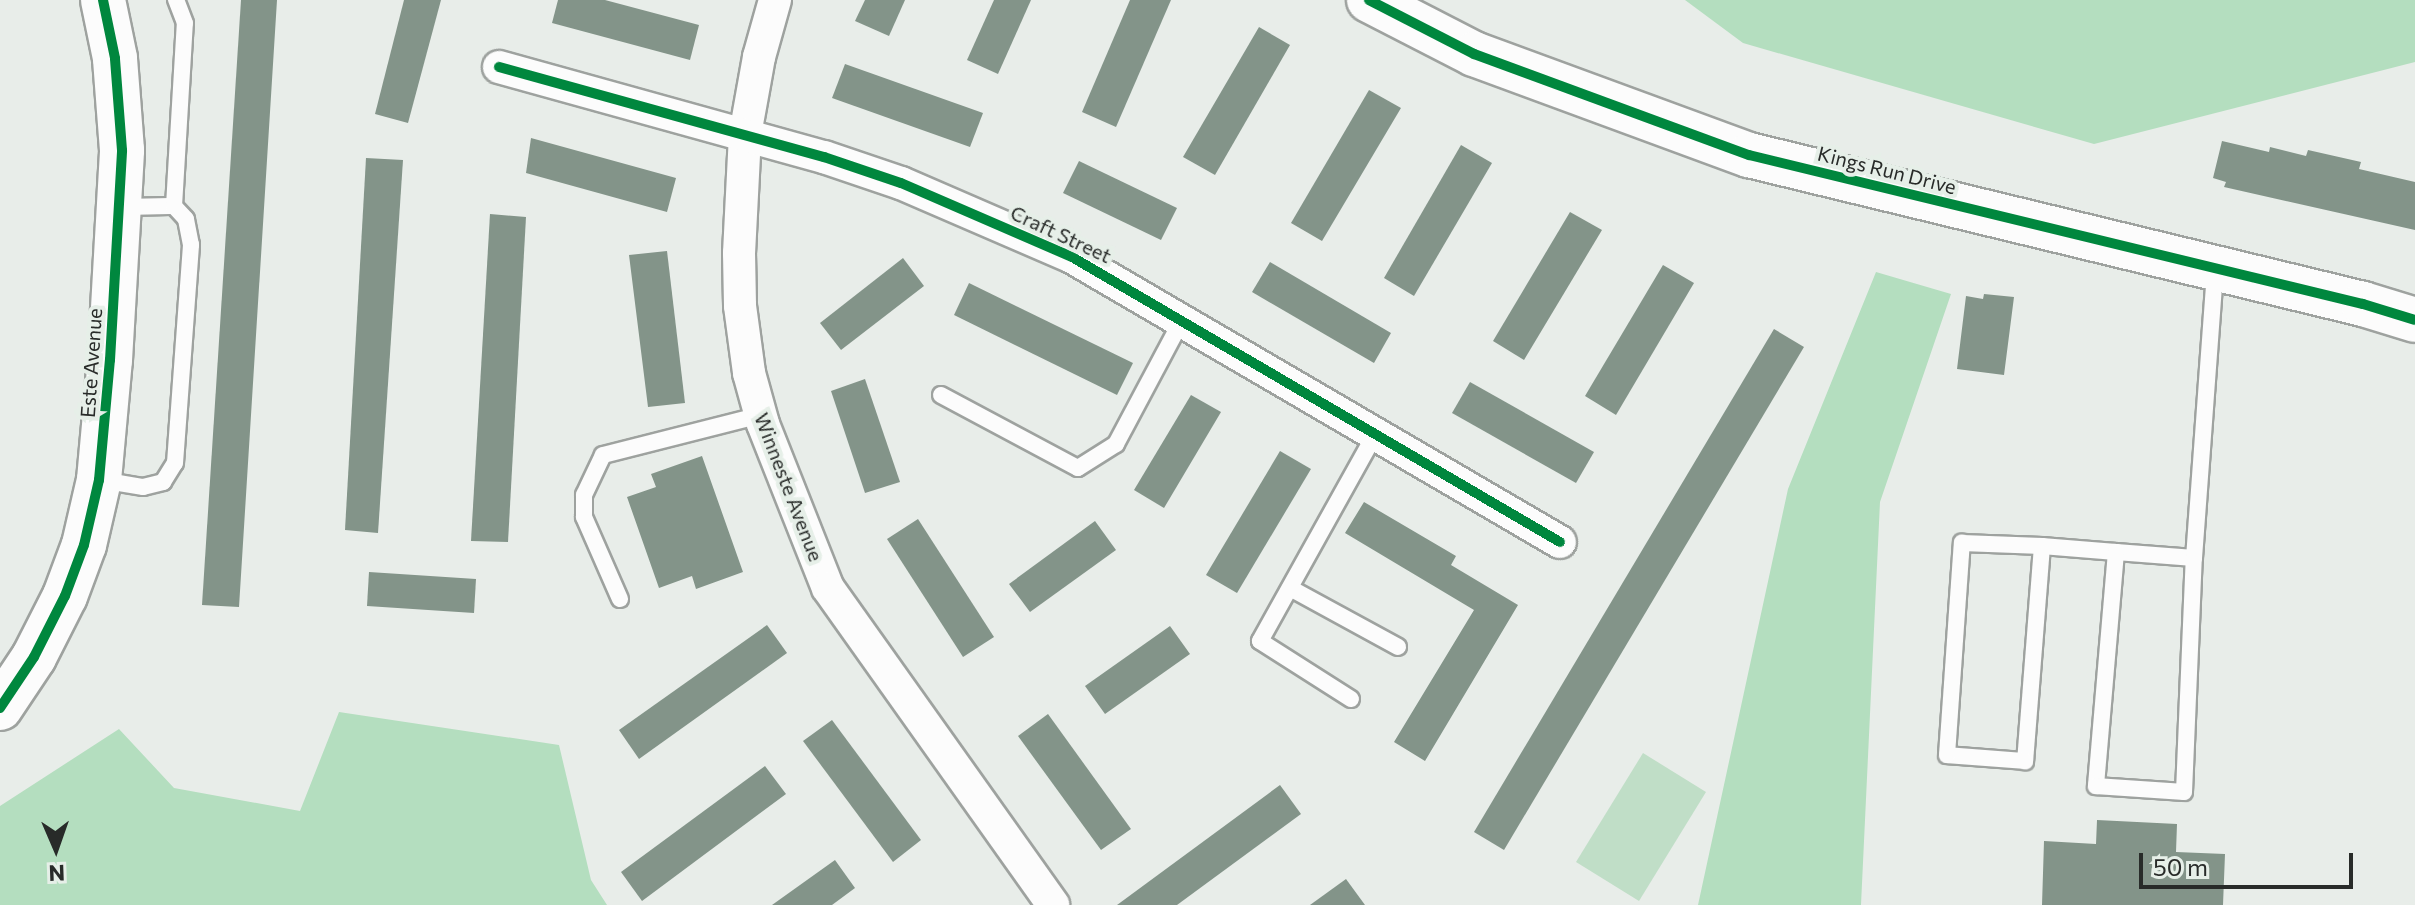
<!DOCTYPE html>
<html>
<head>
<meta charset="utf-8">
<style>
	body { margin:0 }
	#map { position:relative; width:2415px; height:905px; overflow:hidden; background:#e8ede9; font-family:Commissioner,sans-serif }
	div>[style] { position:absolute }
	[style*='--x'] { left:calc(var(--x)*1px); top:calc(var(--y)*1px); width:calc(var(--w)*1px); rotate:calc(var(--a)*1deg) }
	.green>* { inset:0; background:#c0dec7 }
	.forest>* { inset:0; background:#b4debf }
	.building>* { inset:0; background:#839489 }
	.roads { filter:drop-shadow(2px 0 #9ea29f) drop-shadow(-2px 0 #9ea29f) drop-shadow(0 2px #9ea29f) drop-shadow(0 -2px #9ea29f) }
	.lane>* { height:16px; margin:-8px; padding:0 8px; transform-origin:8px; border-radius:8px; background:#fcfcfc }
	.street>* { height:32px; margin:-16px; padding:0 16px; transform-origin:16px; border-radius:16px; background:#fcfcfc }
	.secondary>* { height:44px; margin:-22px; padding:0 22px; transform-origin:22px; border-radius:22px; background:#fcfcfc }
	.cycleway>* { height:10px; margin:-5px; padding:0 5px; transform-origin:5px; border-radius:5px; background:#00873e }
	span { translate:-50% -50%; white-space:nowrap; text-align:center; line-height:1.15; -webkit-text-stroke:8px #e6efe8; paint-order:stroke }
	.street-label { font-size:20px; color:#282b29 }
	.north { position:absolute; left:16px; top:809px; width:80px; height:80px; -webkit-text-stroke:6px #e6efe8; paint-order:stroke; rotate:178deg; font-size:22px; font-weight:700; line-height:32px; text-align:center; color:#282b29 }
	.north::after { content:''; display:block; margin:auto; width:28px; height:36px; background:#282b29; clip-path:polygon(50% 0,100% 100%,50% 72%,0 100%) }
	.scale { position:absolute; left:2139px; top:853px; width:214px; height:36px; box-sizing:border-box; border:4px solid #282b29; border-top:0; padding-left:10px; font-size:24px; line-height:28px; white-space:nowrap; color:#282b29; -webkit-text-stroke:6px #e6efe8; paint-order:stroke }
</style>
</head>
<body>
<div id="map">
	<div class="green">
		<div style="clip-path:polygon(1643px 753px,1706px 792px,1639px 901px,1576px 862px)"></div>
	</div>
	<div class="forest">
		<div style="clip-path:polygon(1685px 0,2415px 0,2415px 62px,2094px 144px,1743px 43px)"></div>
		<div style="clip-path:polygon(1876px 272px,1951px 294px,1880px 502px,1861px 905px,1698px 905px,1788px 489px)"></div>
		<div style="clip-path:polygon(339px 712px,559px 745px,591px 880px,607px 905px,0 905px,0 806px,119px 729px,174px 788px,300px 811px)"></div>
	</div>
	<div class="building">
		<div style="clip-path:polygon(241px 0,277px 0,239px 607px,202px 605px)"></div>
		<div style="clip-path:polygon(404px 0,441px 0,408px 123px,375px 114px)"></div>
		<div style="clip-path:polygon(558px 0,605px 0,699px 25px,690px 60px,552px 23px)"></div>
		<div style="clip-path:polygon(865px 0,905px 0,889px 36px,855px 21px)"></div>
		<div style="clip-path:polygon(994px 0,1031px 0,998px 74px,967px 60px)"></div>
		<div style="clip-path:polygon(1130px 0,1171px 0,1116px 127px,1082px 112px)"></div>
		<div style="clip-path:polygon(1259px 27px,1290px 45px,1215px 175px,1183px 157px)"></div>
		<div style="clip-path:polygon(845px 64px,983px 113px,970px 147px,832px 98px)"></div>
		<div style="clip-path:polygon(1369px 90px,1401px 108px,1322px 241px,1291px 223px)"></div>
		<div style="clip-path:polygon(531px 138px,676px 178px,667px 212px,526px 173px)"></div>
		<div style="clip-path:polygon(2222px 141px,2269px 152px,2270px 147px,2306px 156px,2308px 150px,2361px 162px,2359px 169px,2415px 182px,2415px 230px,2224px 187px,2226px 182px,2213px 178px)"></div>
		<div style="clip-path:polygon(1461px 145px,1492px 163px,1414px 296px,1384px 278px)"></div>
		<div style="clip-path:polygon(366px 158px,403px 160px,378px 533px,345px 530px)"></div>
		<div style="clip-path:polygon(1079px 161px,1177px 208px,1161px 240px,1063px 193px)"></div>
		<div style="clip-path:polygon(1570px 212px,1602px 230px,1524px 360px,1493px 341px)"></div>
		<div style="clip-path:polygon(490px 214px,526px 217px,508px 542px,471px 541px)"></div>
		<div style="clip-path:polygon(667px 251px,685px 403px,648px 407px,629px 255px)"></div>
		<div style="clip-path:polygon(903px 258px,924px 286px,841px 350px,820px 323px)"></div>
		<div style="clip-path:polygon(1270px 262px,1391px 333px,1374px 363px,1252px 292px)"></div>
		<div style="clip-path:polygon(1663px 265px,1694px 283px,1616px 415px,1585px 396px)"></div>
		<div style="clip-path:polygon(969px 283px,1133px 363px,1117px 395px,954px 315px)"></div>
		<div style="clip-path:polygon(1984px 294px,2014px 297px,2004px 375px,1957px 369px,1966px 296px,1983px 299px)"></div>
		<div style="clip-path:polygon(1774px 329px,1804px 347px,1504px 850px,1474px 832px)"></div>
		<div style="clip-path:polygon(865px 379px,900px 482px,865px 493px,831px 391px)"></div>
		<div style="clip-path:polygon(1470px 382px,1594px 452px,1576px 483px,1452px 413px)"></div>
		<div style="clip-path:polygon(1191px 395px,1221px 412px,1164px 508px,1134px 490px)"></div>
		<div style="clip-path:polygon(1280px 451px,1311px 469px,1237px 593px,1206px 575px)"></div>
		<div style="clip-path:polygon(702px 456px,743px 572px,696px 589px,692px 576px,659px 588px,627px 497px,656px 487px,651px 474px)"></div>
		<div style="clip-path:polygon(1364px 502px,1456px 556px,1451px 565px,1518px 605px,1425px 761px,1394px 742px,1474px 610px,1345px 533px)"></div>
		<div style="clip-path:polygon(918px 519px,994px 637px,963px 657px,887px 539px)"></div>
		<div style="clip-path:polygon(1095px 521px,1116px 550px,1030px 612px,1009px 584px)"></div>
		<div style="clip-path:polygon(369px 572px,476px 579px,474px 613px,367px 606px)"></div>
		<div style="clip-path:polygon(767px 625px,787px 653px,639px 759px,619px 730px)"></div>
		<div style="clip-path:polygon(1170px 626px,1190px 654px,1105px 714px,1085px 686px)"></div>
		<div style="clip-path:polygon(1048px 714px,1131px 829px,1101px 850px,1018px 736px)"></div>
		<div style="clip-path:polygon(832px 720px,921px 840px,893px 862px,803px 741px)"></div>
		<div style="clip-path:polygon(765px 766px,786px 794px,642px 901px,621px 872px)"></div>
		<div style="clip-path:polygon(1280px 785px,1301px 814px,1177px 905px,1117px 905px)"></div>
		<div style="clip-path:polygon(2097px 820px,2177px 824px,2176px 852px,2225px 854px,2223px 905px,2042px 905px,2044px 841px,2096px 844px)"></div>
		<div style="clip-path:polygon(835px 860px,855px 888px,832px 905px,772px 905px)"></div>
		<div style="clip-path:polygon(1346px 879px,1365px 905px,1310px 905px)"></div>
	</div>
	<div class="roads">
		<div class="lane">
			<div style="--x:120;--y:207;--w:54;--a:-1.1"></div>
			<div style="--x:941;--y:395;--w:155;--a:28.1"></div>
			<div style="--x:1078;--y:468;--w:45;--a:-32.3"></div>
			<div style="--x:1116;--y:444;--w:143;--a:-62"></div>
			<div style="--x:101;--y:480;--w:43;--a:9.5"></div>
			<div style="--x:143;--y:487;--w:21;--a:-14"></div>
			<div style="--x:163;--y:482;--w:22;--a:-58"></div>
			<div style="--x:175;--y:463;--w:219;--a:-85.8"></div>
			<div style="--x:191;--y:245;--w:26;--a:-101"></div>
			<div style="--x:186;--y:219;--w:18;--a:-133"></div>
			<div style="--x:174;--y:206;--w:183;--a:-86.6"></div>
			<div style="--x:185;--y:23;--w:25;--a:-111"></div>
			<div style="--x:2042;--y:546;--w:216;--a:94.5"></div>
			<div style="--x:2025;--y:761;--w:78;--a:-175.6"></div>
			<div style="--x:1947;--y:755;--w:213;--a:-86"></div>
			<div style="--x:1962;--y:543;--w:80;--a:2.1"></div>
			<div style="--x:2042;--y:546;--w:74;--a:4.6"></div>
			<div style="--x:2194;--y:558;--w:78;--a:-175.6"></div>
			<div style="--x:2116;--y:552;--w:235;--a:94.9"></div>
			<div style="--x:2096;--y:786;--w:88;--a:3.9"></div>
			<div style="--x:2184;--y:792;--w:234;--a:-87.6"></div>
			<div style="--x:2194;--y:558;--w:288;--a:-85.8"></div>
			<div style="--x:1290;--y:588;--w:123;--a:28.6"></div>
			<div style="--x:620;--y:599;--w:90;--a:-113.7"></div>
			<div style="--x:584;--y:517;--w:22;--a:-90"></div>
			<div style="--x:584;--y:495;--w:44;--a:-64.6"></div>
			<div style="--x:603;--y:455;--w:163;--a:-14.2"></div>
			<div style="--x:1351;--y:699;--w:108;--a:-147.5"></div>
			<div style="--x:1260;--y:641;--w:238;--a:-60.9"></div>
		</div>
		<div class="street">
			<div style="--x:775;--y:0;--w:59;--a:105.7"></div>
			<div style="--x:759;--y:57;--w:79;--a:100.2"></div>
			<div style="--x:745;--y:135;--w:118;--a:92.9"></div>
			<div style="--x:739;--y:253;--w:53;--a:88.9"></div>
			<div style="--x:740;--y:306;--w:68;--a:82.3"></div>
			<div style="--x:749;--y:373;--w:53;--a:74.6"></div>
			<div style="--x:763;--y:424;--w:176;--a:68.4"></div>
			<div style="--x:828;--y:588;--w:389;--a:54.6"></div>
			<div style="--x:499;--y:67;--w:337;--a:15.5"></div>
			<div style="--x:824;--y:157;--w:81;--a:18.7"></div>
			<div style="--x:901;--y:183;--w:186;--a:23.4"></div>
			<div style="--x:1072;--y:257;--w:565;--a:30.29"></div>
		</div>
		<div class="secondary">
			<div style="--x:1369;--y:0;--w:118;--a:27.2"></div>
			<div style="--x:1474;--y:54;--w:293;--a:20.2"></div>
			<div style="--x:1749;--y:155;--w:632;--a:13.64"></div>
			<div style="--x:2363;--y:304;--w:54;--a:17.1"></div>
			<div style="--x:0;--y:708;--w:61;--a:-56.3"></div>
			<div style="--x:34;--y:657;--w:68;--a:-63.1"></div>
			<div style="--x:65;--y:596;--w:54;--a:-69.6"></div>
			<div style="--x:84;--y:545;--w:67;--a:-77"></div>
			<div style="--x:99;--y:480;--w:121;--a:-84.8"></div>
			<div style="--x:110;--y:360;--w:210;--a:-86.7"></div>
			<div style="--x:122;--y:150;--w:92;--a:-94.4"></div>
			<div style="--x:115;--y:58;--w:59;--a:-101.7"></div>
		</div>
	</div>
	<div class="cycleway">
		<div style="--x:1369;--y:0;--w:118;--a:27.2"></div>
		<div style="--x:1474;--y:54;--w:293;--a:20.2"></div>
		<div style="--x:1749;--y:155;--w:632;--a:13.64"></div>
		<div style="--x:2363;--y:304;--w:54;--a:17.1"></div>
		<div style="--x:499;--y:67;--w:337;--a:15.5"></div>
		<div style="--x:824;--y:157;--w:81;--a:18.7"></div>
		<div style="--x:901;--y:183;--w:186;--a:23.4"></div>
		<div style="--x:1072;--y:257;--w:565;--a:30.29"></div>
		<div style="--x:0;--y:708;--w:61;--a:-56.3"></div>
		<div style="--x:34;--y:657;--w:68;--a:-63.1"></div>
		<div style="--x:65;--y:596;--w:54;--a:-69.6"></div>
		<div style="--x:84;--y:545;--w:67;--a:-77"></div>
		<div style="--x:99;--y:480;--w:121;--a:-84.8"></div>
		<div style="--x:110;--y:360;--w:210;--a:-86.7"></div>
		<div style="--x:122;--y:150;--w:92;--a:-94.4"></div>
		<div style="--x:115;--y:58;--w:59;--a:-101.7"></div>
	</div>
	<div class="street-label">
		<span style="left:1887px;top:170px;rotate:14deg">Kings Run Drive</span>
		<span style="left:1061px;top:234px;rotate:25deg">Craft Street</span>
		<span style="left:91px;top:363px;rotate:-86deg">Este Avenue</span>
		<span style="left:789px;top:487px;rotate:69deg">Winneste Avenue</span>
	</div>
	<div class="north">N</div>
	<div class="scale">50 m</div>
</div>
</body>
</html>
